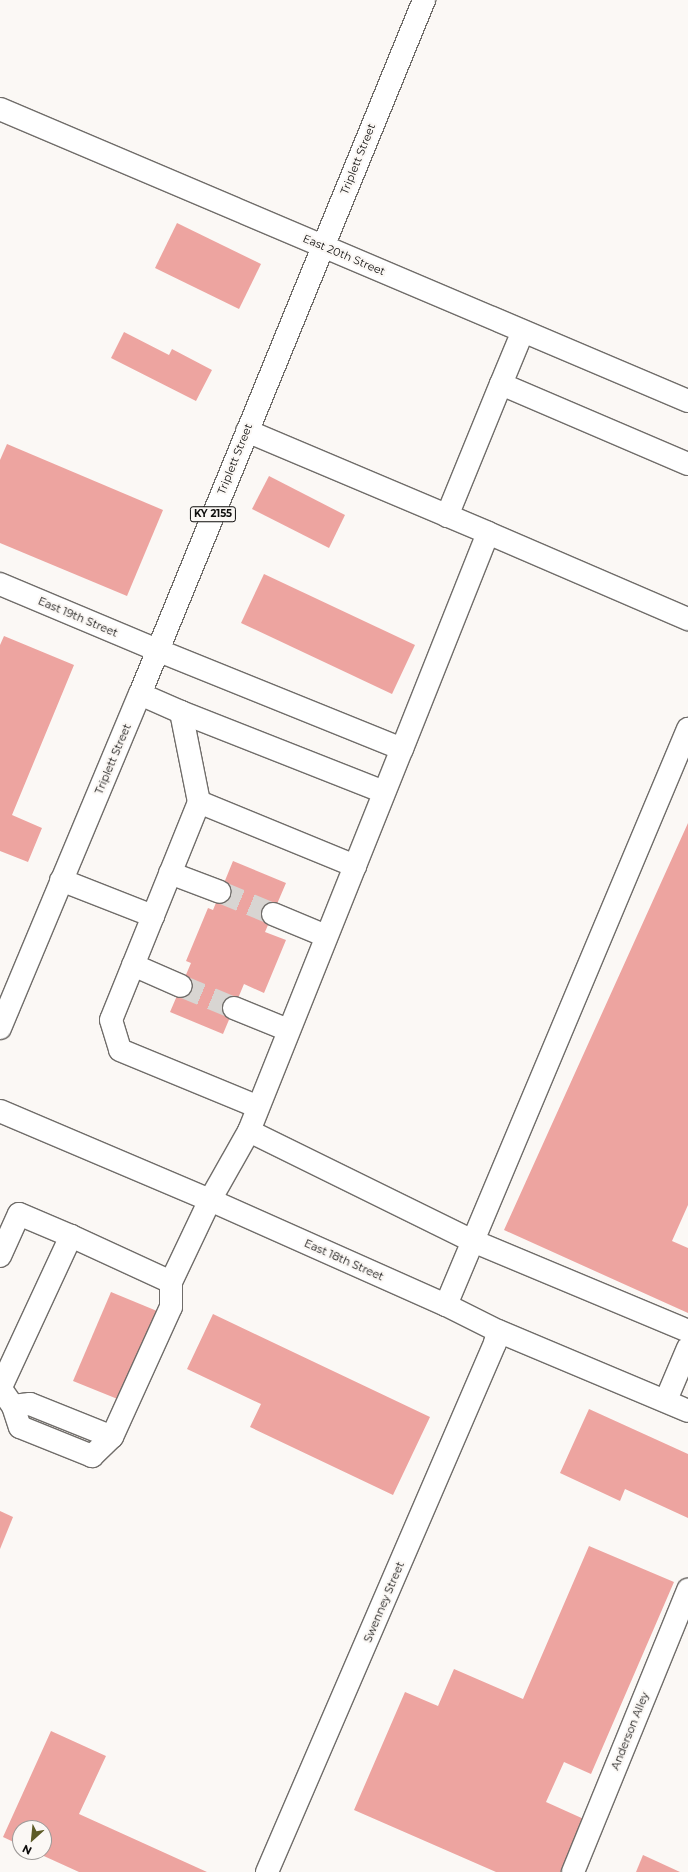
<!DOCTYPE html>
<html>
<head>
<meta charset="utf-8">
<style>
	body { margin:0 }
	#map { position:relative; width:688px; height:1872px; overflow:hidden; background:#fbf8f5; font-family:Montserrat,sans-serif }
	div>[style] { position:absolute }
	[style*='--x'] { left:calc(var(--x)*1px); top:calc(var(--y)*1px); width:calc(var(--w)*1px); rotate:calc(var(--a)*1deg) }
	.building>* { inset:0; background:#eda4a0 }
	.minor-tunnel>* { height:22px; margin-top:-11px; transform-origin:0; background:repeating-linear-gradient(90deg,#d8d5d2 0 22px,transparent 0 33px) }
	.roads { filter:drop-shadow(1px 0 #706d6a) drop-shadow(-1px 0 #706d6a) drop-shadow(0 1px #706d6a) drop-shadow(0 -1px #706d6a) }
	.minor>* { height:22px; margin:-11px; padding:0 11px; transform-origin:11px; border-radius:11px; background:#fff }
	.major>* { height:22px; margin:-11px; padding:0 11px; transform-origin:11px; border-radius:11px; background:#fff }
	span { translate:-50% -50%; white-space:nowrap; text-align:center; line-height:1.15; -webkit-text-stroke:4px #fbf8f5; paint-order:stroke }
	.shield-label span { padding:1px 3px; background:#fbf8f5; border:1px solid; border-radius:3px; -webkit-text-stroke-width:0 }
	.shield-label { font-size:10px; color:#0f0e0d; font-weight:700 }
	.street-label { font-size:11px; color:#0f0e0d }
	.north { position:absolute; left:12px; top:1820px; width:40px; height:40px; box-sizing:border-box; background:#fbf8f5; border:1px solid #9d9a98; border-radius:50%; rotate:207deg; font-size:11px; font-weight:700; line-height:16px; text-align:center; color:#0f0e0d }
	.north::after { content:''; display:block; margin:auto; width:14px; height:18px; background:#5c5b27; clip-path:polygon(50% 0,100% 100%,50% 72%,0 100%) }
</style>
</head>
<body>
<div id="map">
	<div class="building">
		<div style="clip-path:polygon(177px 223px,261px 264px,239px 309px,155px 268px)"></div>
		<div style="clip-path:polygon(124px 332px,169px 355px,172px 349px,212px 370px,196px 401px,111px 358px)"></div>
		<div style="clip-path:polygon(7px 444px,163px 510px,127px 596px,0 543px,0 460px)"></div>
		<div style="clip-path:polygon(269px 476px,345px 515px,329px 548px,252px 509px)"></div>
		<div style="clip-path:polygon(264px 574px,415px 645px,392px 694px,241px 623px)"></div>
		<div style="clip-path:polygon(4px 636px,74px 665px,12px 815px,42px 828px,28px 862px,0 851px,0 645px)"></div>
		<div style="clip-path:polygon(688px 823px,688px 1205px,672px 1241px,688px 1248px,688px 1313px,504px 1230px)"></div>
		<div style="clip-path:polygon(233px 861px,286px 883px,265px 932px,286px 940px,264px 993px,244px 984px,223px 1034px,170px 1012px,191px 963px,186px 961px,208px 908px,213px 910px)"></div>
		<div style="clip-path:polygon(111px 1292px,157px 1311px,120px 1400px,73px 1381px)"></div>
		<div style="clip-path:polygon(213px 1314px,430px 1417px,393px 1495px,250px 1427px,261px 1404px,187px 1369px)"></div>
		<div style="clip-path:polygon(589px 1409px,688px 1454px,688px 1518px,625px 1489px,620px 1501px,560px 1473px)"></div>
		<div style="clip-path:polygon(0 1511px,13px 1517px,0 1549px)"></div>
		<div style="clip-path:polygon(589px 1546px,674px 1582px,591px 1774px,564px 1762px,546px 1802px,586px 1820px,563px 1872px,496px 1872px,354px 1810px,405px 1692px,438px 1706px,454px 1669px,523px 1699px)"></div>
		<div style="clip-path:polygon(51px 1731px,106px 1756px,79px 1814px,207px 1872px,79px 1872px,35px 1852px,44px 1852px,44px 1828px,20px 1828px,20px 1845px,3px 1837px)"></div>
		<div style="clip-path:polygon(643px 1855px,680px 1872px,636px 1872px)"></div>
	</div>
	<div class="minor-tunnel">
		<div style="--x:220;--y:892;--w:57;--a:22.5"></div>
		<div style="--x:181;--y:986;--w:57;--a:22.5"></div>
	</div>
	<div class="roads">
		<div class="minor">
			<div style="--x:0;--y:109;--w:747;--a:23"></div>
			<div style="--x:501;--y:384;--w:57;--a:-67.5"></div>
			<div style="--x:247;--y:431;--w:262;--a:22.9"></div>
			<div style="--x:447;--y:516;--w:143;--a:-67.8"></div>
			<div style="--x:501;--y:384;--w:203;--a:23.2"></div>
			<div style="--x:0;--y:584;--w:170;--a:22.8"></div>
			<div style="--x:157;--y:650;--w:264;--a:22"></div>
			<div style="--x:402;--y:749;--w:232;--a:-68.3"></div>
			<div style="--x:488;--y:533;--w:218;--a:23.3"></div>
			<div style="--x:140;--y:694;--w:45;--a:23.7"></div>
			<div style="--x:181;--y:712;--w:92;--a:78.7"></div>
			<div style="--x:181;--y:712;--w:218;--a:21.5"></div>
			<div style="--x:170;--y:873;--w:53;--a:20.8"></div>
			<div style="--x:61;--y:880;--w:99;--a:21.4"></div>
			<div style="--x:153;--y:916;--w:112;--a:112"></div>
			<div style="--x:111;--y:1020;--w:31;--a:73"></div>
			<div style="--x:120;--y:1050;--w:149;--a:22.4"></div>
			<div style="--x:273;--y:914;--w:57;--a:22.5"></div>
			<div style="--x:153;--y:916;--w:123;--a:-68"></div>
			<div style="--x:199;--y:802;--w:169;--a:22.3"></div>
			<div style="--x:133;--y:965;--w:52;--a:23.6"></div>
			<div style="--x:234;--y:1008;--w:58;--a:22.2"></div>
			<div style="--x:0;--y:1111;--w:228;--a:23"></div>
			<div style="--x:210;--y:1200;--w:258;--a:24"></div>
			<div style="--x:446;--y:1305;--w:58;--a:26.6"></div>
			<div style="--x:498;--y:1331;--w:206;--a:22.8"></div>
			<div style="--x:249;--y:1131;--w:250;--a:26.2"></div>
			<div style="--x:473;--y:1241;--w:233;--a:22.7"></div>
			<div style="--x:0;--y:1256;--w:46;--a:-65.7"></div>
			<div style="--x:19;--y:1214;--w:56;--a:22.9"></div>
			<div style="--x:446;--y:1305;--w:625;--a:-67.21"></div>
			<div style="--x:0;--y:1389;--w:169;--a:-65.1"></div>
			<div style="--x:71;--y:1236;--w:110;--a:24.7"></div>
			<div style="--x:171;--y:1282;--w:91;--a:-64.6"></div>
			<div style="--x:210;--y:1200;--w:79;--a:-60.5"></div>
			<div style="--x:249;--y:1131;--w:412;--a:-68.2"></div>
			<div style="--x:1;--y:1389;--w:21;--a:55"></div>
			<div style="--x:13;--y:1406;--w:17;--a:-7"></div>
			<div style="--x:30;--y:1404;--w:88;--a:21.9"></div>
			<div style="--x:112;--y:1437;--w:143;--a:-65.6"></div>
			<div style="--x:171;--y:1307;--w:25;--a:-90"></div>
			<div style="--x:666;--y:1400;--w:56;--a:-67.1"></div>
			<div style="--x:13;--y:1406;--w:22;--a:72"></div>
			<div style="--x:20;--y:1427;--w:78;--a:21.9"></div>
			<div style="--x:92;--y:1456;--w:28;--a:-44"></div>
			<div style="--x:267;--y:1872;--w:576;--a:-66.68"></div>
			<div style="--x:495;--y:1343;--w:12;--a:-76"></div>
			<div style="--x:573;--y:1872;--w:305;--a:-67.8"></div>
		</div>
		<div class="major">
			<div style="--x:0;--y:1028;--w:362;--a:-67.3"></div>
			<div style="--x:140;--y:694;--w:750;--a:-67.74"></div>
		</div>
	</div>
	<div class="shield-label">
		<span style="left:213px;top:514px">KY 2155</span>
	</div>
	<div class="street-label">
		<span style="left:358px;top:159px;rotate:-68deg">Triplett Street</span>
		<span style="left:344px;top:255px;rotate:23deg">East 20th Street</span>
		<span style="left:235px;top:459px;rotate:-68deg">Triplett Street</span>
		<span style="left:78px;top:617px;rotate:23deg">East 19th Street</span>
		<span style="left:113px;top:759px;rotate:-67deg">Triplett Street</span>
		<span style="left:344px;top:1260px;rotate:24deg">East 18th Street</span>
		<span style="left:384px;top:1602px;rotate:-67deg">Swenney Street</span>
		<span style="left:630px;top:1731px;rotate:-68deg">Anderson Alley</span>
	</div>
	<div class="north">N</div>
</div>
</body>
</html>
